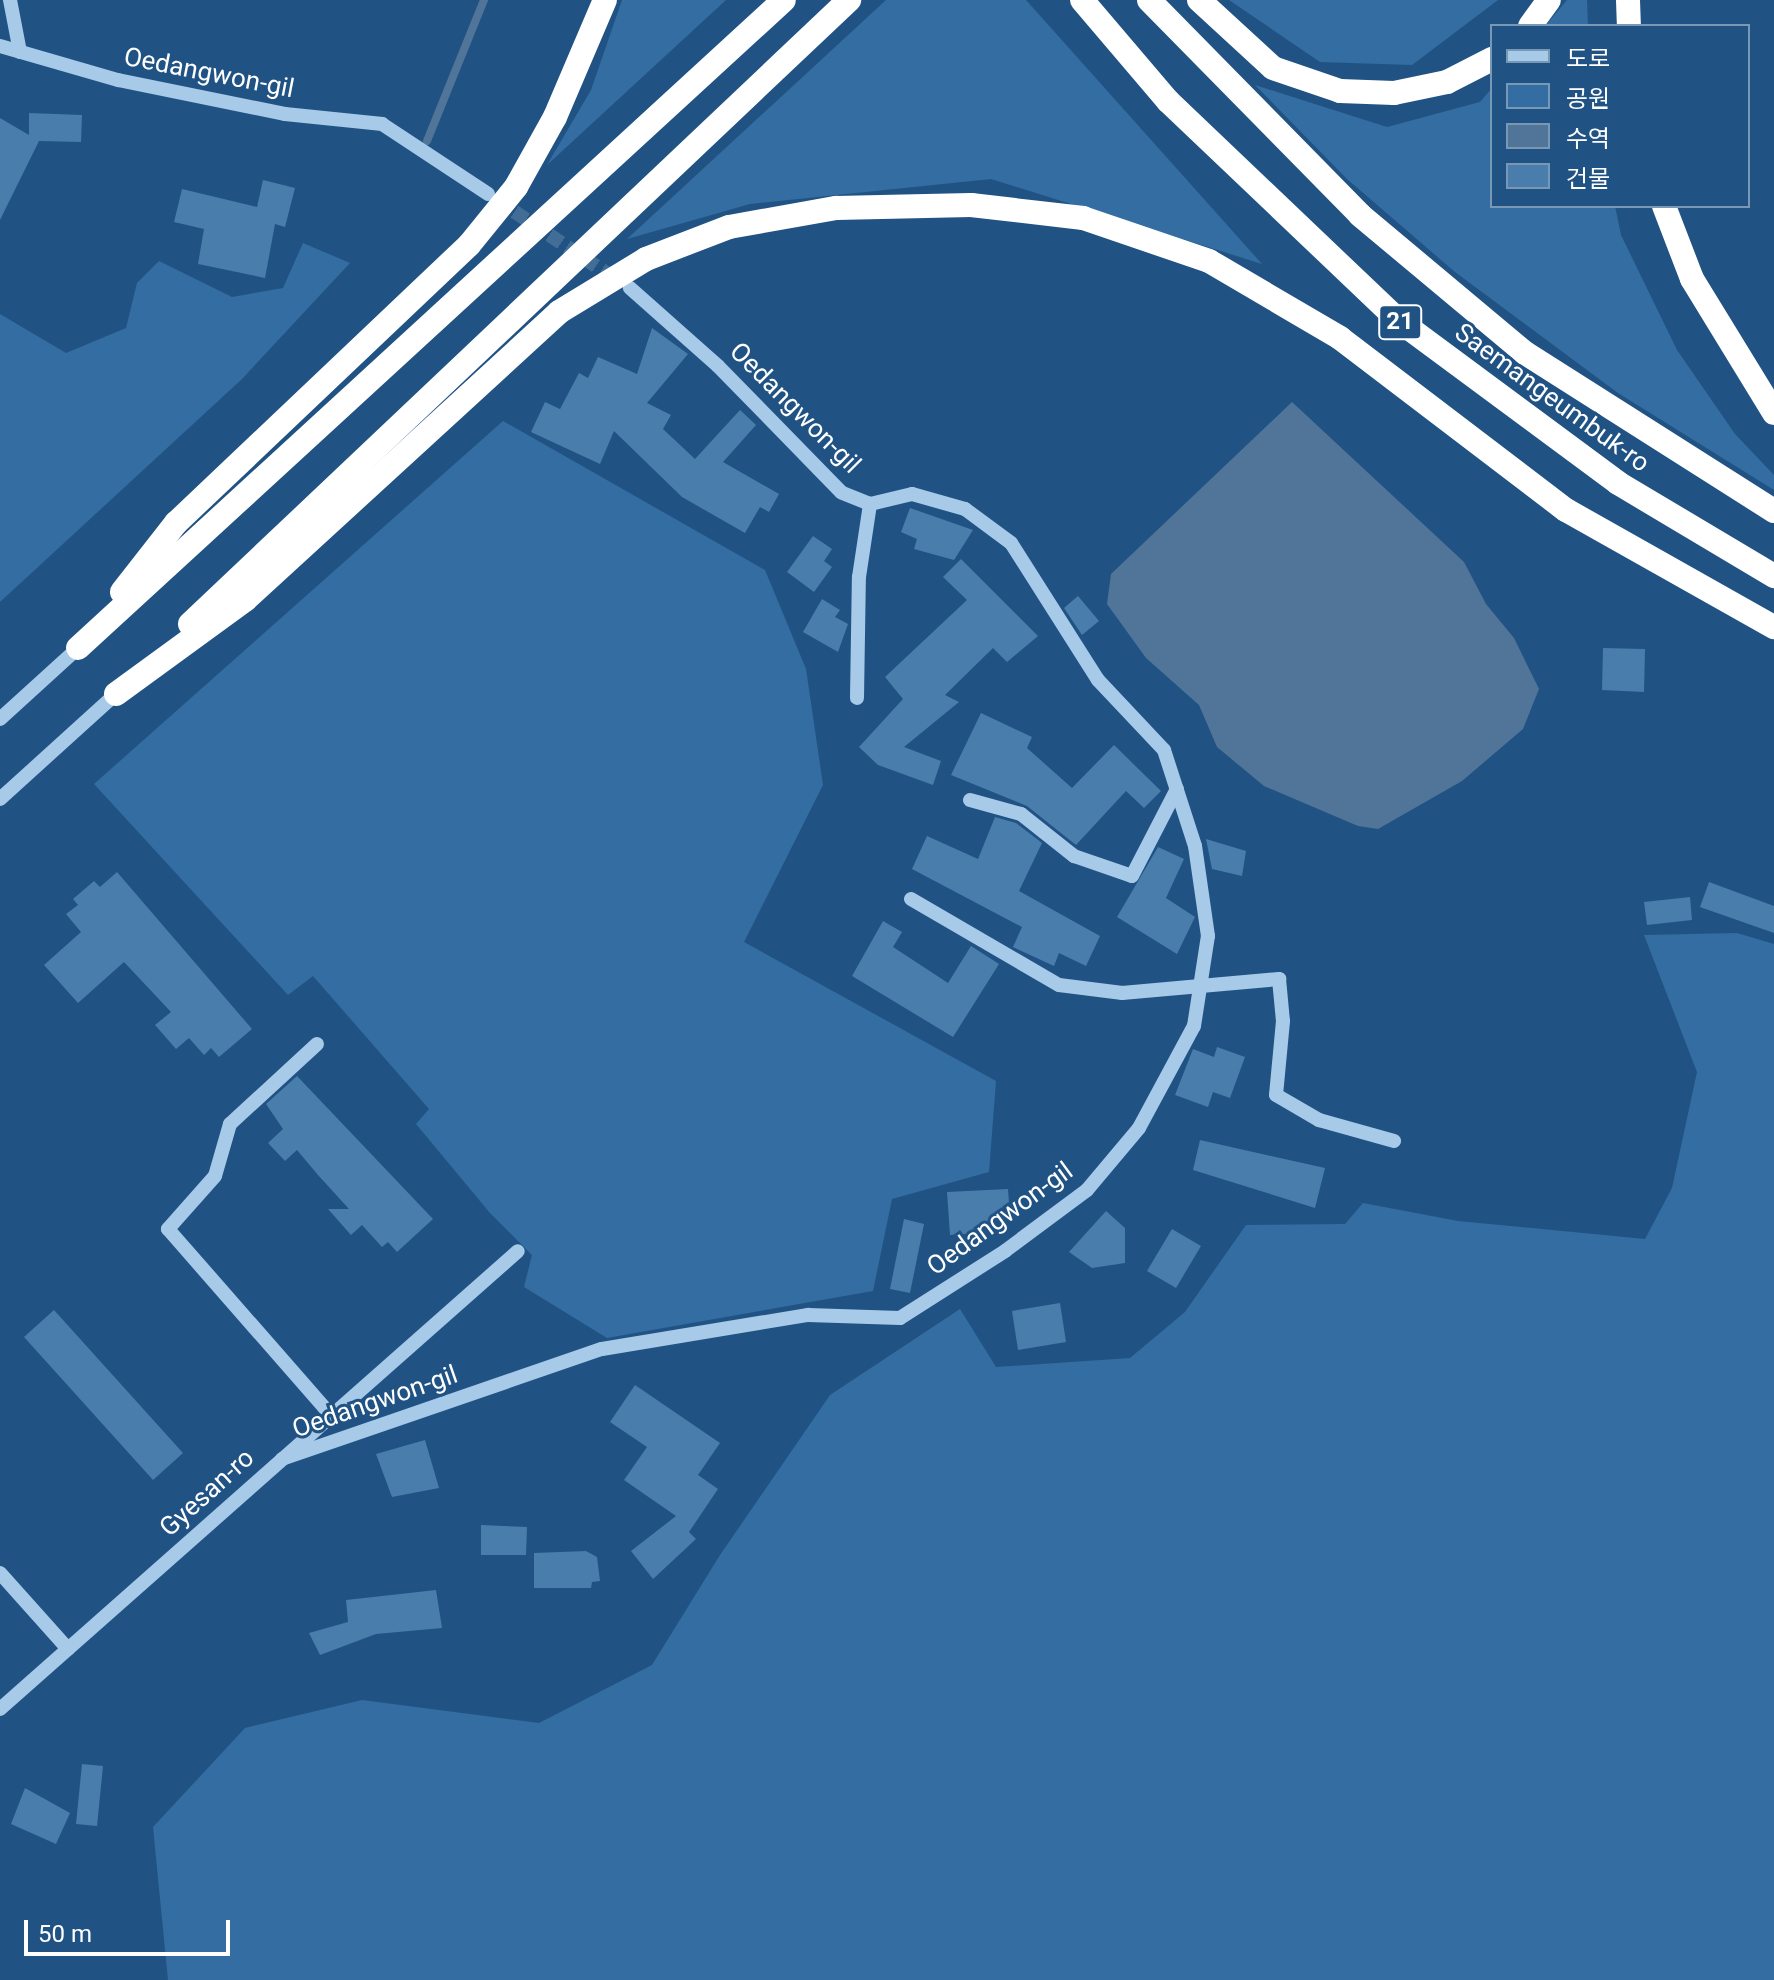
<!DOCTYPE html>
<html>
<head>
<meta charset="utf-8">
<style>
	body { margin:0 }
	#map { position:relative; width:1774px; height:1980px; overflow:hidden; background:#205384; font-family:Roboto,"Noto Sans KR",sans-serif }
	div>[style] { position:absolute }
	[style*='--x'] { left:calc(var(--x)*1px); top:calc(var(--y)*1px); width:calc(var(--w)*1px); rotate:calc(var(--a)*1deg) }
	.green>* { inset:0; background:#346da1 }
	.water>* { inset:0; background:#517598 }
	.stream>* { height:8px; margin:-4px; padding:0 4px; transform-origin:4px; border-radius:4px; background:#517598 }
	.building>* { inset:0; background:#487dac }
	.minor-tunnel>* { height:14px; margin-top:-7px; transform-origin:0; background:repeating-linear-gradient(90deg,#416d96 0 14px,transparent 0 21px) }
	.minor>* { height:14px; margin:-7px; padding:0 7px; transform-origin:7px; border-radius:7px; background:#a7cae9 }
	.highway>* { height:24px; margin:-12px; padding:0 12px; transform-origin:12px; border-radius:12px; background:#fff }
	span { translate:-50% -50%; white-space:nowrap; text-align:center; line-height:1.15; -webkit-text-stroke:6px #205384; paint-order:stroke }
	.shield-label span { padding:2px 6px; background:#205384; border:2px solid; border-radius:6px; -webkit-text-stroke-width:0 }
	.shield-label { font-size:24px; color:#fff; font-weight:700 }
	.street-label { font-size:26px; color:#fff }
	.legend { position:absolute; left:1490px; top:24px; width:260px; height:184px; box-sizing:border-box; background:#205384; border:2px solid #7998b5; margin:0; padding:10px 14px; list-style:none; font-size:24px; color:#fff }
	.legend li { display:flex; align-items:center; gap:16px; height:40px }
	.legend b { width:40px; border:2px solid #7998b5 }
	.scale { position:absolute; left:24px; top:1920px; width:206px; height:36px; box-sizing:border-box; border:4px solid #fff; border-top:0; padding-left:10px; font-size:24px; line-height:28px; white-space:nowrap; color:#fff; -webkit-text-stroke:6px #205384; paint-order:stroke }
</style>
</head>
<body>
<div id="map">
	<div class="green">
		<div style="clip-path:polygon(622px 0,726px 0,547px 165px,591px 90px)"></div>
		<div style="clip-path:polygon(886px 0,1026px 0,1262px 264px,991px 179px,750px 204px,627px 239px)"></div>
		<div style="clip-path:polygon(1229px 0,1498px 0,1412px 65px,1320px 62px)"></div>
		<div style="clip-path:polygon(1567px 0,1587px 0,1588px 26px,1545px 26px)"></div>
		<div style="clip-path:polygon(1255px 85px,1387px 127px,1480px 102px,1492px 88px,1492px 206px,1615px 206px,1621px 235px,1677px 350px,1735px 434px,1774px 475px,1774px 490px,1618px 393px,1455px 272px,1347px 179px)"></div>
		<div style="clip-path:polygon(303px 243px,350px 263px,242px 379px,0 602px,0 314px,66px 353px,126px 328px,137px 283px,159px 261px,232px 297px,283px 288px)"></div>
		<div style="clip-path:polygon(503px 421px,765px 570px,806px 669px,823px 785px,744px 942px,996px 1081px,989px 1172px,892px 1199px,873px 1291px,607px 1338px,524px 1287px,532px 1255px,490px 1213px,416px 1124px,429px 1109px,313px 976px,288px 995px,94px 784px)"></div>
		<div style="clip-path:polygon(1737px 933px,1774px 944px,1774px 1980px,168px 1980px,153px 1827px,245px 1728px,362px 1700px,539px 1723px,652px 1665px,720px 1555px,830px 1395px,960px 1309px,996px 1367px,1130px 1358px,1185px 1312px,1246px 1225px,1345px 1224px,1363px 1203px,1458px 1221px,1645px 1239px,1672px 1188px,1697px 1072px,1644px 935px)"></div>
	</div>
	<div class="water">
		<div style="clip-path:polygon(1292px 402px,1464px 562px,1486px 604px,1514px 638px,1539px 689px,1523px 729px,1462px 781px,1378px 829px,1358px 826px,1264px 786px,1217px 747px,1199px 705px,1146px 658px,1107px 604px,1111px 574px)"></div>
	</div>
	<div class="stream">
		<div style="--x:427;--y:141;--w:152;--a:-68"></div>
	</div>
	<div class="building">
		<div style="clip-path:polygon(29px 113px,82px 115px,81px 142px,39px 141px,0 220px,0 118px,29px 135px)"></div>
		<div style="clip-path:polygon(263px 180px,295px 188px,285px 227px,275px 224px,265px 278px,198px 264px,204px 229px,174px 222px,182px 189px,257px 207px)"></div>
		<div style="clip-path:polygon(652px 328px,688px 354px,647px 403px,671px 415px,663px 429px,695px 459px,740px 410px,756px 425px,723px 462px,779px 494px,769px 512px,760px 507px,745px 533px,682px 497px,614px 431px,600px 464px,531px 432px,545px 402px,560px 409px,579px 373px,588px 378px,598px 357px,637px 374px)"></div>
		<div style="clip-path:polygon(910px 508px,973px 530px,954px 560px,914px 549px,917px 539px,901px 532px)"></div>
		<div style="clip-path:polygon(813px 536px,832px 549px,824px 561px,832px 567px,814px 592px,787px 572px)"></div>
		<div style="clip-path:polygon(961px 559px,1038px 636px,1007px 662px,993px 648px,945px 695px,959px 702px,904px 747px,941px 761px,933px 785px,878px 765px,859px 747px,903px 699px,885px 677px,967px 600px,943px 577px)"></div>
		<div style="clip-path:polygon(1078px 596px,1099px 621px,1082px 635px,1064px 608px)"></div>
		<div style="clip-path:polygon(822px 599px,840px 610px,835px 617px,848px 624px,838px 652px,803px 632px)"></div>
		<div style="clip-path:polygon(1603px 648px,1645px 649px,1644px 692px,1602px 690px)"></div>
		<div style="clip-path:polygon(981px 713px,1032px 737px,1027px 748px,1072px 788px,1114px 745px,1161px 791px,1144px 808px,1126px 791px,1076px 845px,1027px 806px,951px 775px)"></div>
		<div style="clip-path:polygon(995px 817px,1016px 823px,1042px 843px,1019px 891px,1100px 936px,1086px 966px,1059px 953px,1054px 966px,1013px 947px,1022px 927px,912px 869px,927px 836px,978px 859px)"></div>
		<div style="clip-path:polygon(1206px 839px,1246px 851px,1242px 876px,1212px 869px)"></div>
		<div style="clip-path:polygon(1158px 847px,1184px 859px,1166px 898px,1195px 917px,1177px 954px,1117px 917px)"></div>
		<div style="clip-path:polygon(117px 872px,252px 1029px,219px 1057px,211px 1048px,204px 1055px,189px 1038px,176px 1049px,155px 1025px,171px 1012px,124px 962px,78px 1003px,44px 965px,81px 932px,66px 914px,78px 905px,73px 899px,94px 881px,100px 887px)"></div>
		<div style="clip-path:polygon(1709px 882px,1774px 906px,1774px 933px,1700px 907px)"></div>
		<div style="clip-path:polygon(1690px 897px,1692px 920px,1647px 925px,1644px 902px)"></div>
		<div style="clip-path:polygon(883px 921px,902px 932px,893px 947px,948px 983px,971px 946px,999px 964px,953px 1037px,852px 976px)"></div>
		<div style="clip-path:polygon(1217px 1047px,1245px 1057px,1230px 1098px,1213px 1092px,1208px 1107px,1175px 1095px,1193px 1049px,1214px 1057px)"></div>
		<div style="clip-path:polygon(297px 1076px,433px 1219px,397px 1252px,388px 1242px,382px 1247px,362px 1225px,351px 1235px,328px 1209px,349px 1209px,318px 1175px,297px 1150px,285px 1161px,268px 1143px,283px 1129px,266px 1104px)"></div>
		<div style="clip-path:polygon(1200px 1140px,1325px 1168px,1315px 1208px,1193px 1170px)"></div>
		<div style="clip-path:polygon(1008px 1189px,1010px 1217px,994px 1218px,996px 1232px,950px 1235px,947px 1192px)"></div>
		<div style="clip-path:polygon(1106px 1211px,1125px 1228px,1125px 1263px,1092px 1268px,1069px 1252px)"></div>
		<div style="clip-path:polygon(904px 1219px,924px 1224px,910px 1293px,890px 1289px)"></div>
		<div style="clip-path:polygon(1172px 1229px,1201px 1246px,1176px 1288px,1147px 1271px)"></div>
		<div style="clip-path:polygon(1060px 1303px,1066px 1342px,1018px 1350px,1012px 1311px)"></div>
		<div style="clip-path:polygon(54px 1310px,183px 1453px,153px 1480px,24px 1337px)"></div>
		<div style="clip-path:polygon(635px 1385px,720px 1443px,698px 1475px,718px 1489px,689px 1532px,696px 1539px,653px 1579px,631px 1551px,676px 1516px,624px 1480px,647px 1447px,610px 1422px)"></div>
		<div style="clip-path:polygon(425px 1440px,439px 1488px,392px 1497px,376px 1454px)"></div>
		<div style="clip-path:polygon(481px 1525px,527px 1527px,526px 1555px,481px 1555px)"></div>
		<div style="clip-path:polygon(586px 1551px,597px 1557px,600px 1581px,592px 1582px,591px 1588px,534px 1588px,534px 1553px)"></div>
		<div style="clip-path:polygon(436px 1590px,442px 1628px,376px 1634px,320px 1655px,309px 1633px,348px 1622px,346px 1600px)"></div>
		<div style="clip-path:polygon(82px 1764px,103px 1766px,97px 1826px,76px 1824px)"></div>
		<div style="clip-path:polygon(25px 1788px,70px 1813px,56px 1844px,11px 1824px)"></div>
	</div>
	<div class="minor-tunnel">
		<div style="--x:497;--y:200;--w:148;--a:33.7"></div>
	</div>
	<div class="minor">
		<div style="--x:10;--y:0;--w:53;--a:79.1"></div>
		<div style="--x:0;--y:46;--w:123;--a:16.1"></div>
		<div style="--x:118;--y:80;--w:170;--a:11.5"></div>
		<div style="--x:285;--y:114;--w:98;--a:5.9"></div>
		<div style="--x:382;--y:124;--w:127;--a:33.4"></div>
		<div style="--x:857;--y:698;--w:121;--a:-89.1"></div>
		<div style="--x:859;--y:577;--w:74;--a:-81.4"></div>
		<div style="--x:0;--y:719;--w:105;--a:-42.3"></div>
		<div style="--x:0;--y:799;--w:156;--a:-42.2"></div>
		<div style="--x:970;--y:800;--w:53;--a:15.4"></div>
		<div style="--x:1021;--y:814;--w:68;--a:38.4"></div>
		<div style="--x:1074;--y:856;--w:61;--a:19"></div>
		<div style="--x:1132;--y:876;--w:98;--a:-62.7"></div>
		<div style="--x:911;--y:899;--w:171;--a:30.2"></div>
		<div style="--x:1059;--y:985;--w:64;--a:7.2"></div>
		<div style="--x:1122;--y:993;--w:158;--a:-5.1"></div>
		<div style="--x:1279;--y:979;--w:42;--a:84.6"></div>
		<div style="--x:1283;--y:1021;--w:74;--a:95.4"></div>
		<div style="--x:1276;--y:1095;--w:50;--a:30.2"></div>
		<div style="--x:1319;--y:1120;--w:78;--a:15.6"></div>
		<div style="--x:317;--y:1044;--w:118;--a:137.4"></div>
		<div style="--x:230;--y:1124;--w:54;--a:106.1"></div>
		<div style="--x:215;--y:1176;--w:71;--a:131.6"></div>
		<div style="--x:168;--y:1229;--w:247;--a:48.8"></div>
		<div style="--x:282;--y:1459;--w:338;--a:-19"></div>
		<div style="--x:602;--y:1349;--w:209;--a:-9.4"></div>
		<div style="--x:808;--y:1315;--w:92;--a:1.9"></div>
		<div style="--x:900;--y:1318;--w:125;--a:-32.5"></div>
		<div style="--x:1005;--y:1251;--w:102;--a:-36.6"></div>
		<div style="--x:1087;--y:1190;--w:81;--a:-50"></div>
		<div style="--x:1139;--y:1128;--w:116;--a:-61.7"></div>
		<div style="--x:1194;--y:1026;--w:91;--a:-81.2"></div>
		<div style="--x:1208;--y:936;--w:91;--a:-98.2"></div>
		<div style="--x:1195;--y:846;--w:101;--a:-107.9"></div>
		<div style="--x:1164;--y:750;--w:96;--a:-133.3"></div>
		<div style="--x:1098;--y:680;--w:162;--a:-122.4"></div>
		<div style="--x:1011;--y:543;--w:57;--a:-143.5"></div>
		<div style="--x:965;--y:509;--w:55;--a:-164.2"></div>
		<div style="--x:912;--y:494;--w:43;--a:166.6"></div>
		<div style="--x:870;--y:504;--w:31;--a:-158"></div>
		<div style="--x:841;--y:492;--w:176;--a:-134.3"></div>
		<div style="--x:718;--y:366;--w:118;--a:-138.4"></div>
		<div style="--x:0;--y:1573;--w:102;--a:48.2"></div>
		<div style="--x:0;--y:1709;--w:691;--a:-41.48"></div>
	</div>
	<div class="highway">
		<div style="--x:1082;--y:0;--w:133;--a:49.6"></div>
		<div style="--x:1168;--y:101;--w:318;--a:43.6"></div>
		<div style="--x:1398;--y:320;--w:274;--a:36.5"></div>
		<div style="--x:1618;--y:483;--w:182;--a:30.8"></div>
		<div style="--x:1149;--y:0;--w:301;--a:45.5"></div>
		<div style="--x:1360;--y:215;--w:215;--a:39.9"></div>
		<div style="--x:1525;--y:353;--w:295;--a:32.4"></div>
		<div style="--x:1199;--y:0;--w:100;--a:42.6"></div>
		<div style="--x:1273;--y:68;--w:71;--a:18.9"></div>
		<div style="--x:1340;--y:91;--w:54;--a:2.1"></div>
		<div style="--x:1394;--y:93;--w:54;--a:-11.7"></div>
		<div style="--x:1447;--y:82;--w:51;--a:-27.1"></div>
		<div style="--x:1628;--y:0;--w:26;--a:88"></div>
		<div style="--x:1530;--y:26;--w:32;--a:-54"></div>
		<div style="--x:1664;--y:206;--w:78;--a:69"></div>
		<div style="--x:1692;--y:279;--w:157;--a:58.5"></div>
		<div style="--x:122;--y:592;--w:88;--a:-52"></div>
		<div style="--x:176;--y:523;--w:404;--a:-43.5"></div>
		<div style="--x:469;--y:245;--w:75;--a:-51"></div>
		<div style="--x:516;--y:187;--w:80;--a:-60.9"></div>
		<div style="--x:555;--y:117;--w:127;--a:-66.9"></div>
		<div style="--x:190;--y:624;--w:908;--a:-43.44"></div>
		<div style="--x:78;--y:648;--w:958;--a:-42.55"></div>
		<div style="--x:116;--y:694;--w:160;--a:-36.1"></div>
		<div style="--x:245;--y:600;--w:426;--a:-42.5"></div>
		<div style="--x:559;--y:312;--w:102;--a:-31.3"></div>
		<div style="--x:646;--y:259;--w:89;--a:-21.1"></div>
		<div style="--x:729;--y:227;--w:109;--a:-10.1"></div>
		<div style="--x:836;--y:208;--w:135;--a:-1.3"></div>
		<div style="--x:971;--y:205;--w:113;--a:6.6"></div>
		<div style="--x:1083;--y:218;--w:133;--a:18.8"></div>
		<div style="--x:1209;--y:261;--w:152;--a:30.4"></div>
		<div style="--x:1340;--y:338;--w:284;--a:37.3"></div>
		<div style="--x:1566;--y:510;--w:239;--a:29.4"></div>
	</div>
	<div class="shield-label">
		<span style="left:1400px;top:322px">21</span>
	</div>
	<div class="street-label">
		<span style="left:209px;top:73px;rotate:11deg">Oedangwon-gil</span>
		<span style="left:1552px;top:398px;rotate:36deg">Saemangeumbuk-ro</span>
		<span style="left:795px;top:408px;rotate:45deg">Oedangwon-gil</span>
		<span style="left:1000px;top:1219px;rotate:-36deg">Oedangwon-gil</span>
		<span style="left:375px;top:1402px;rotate:-19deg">Oedangwon-gil</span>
		<span style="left:207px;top:1493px;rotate:-42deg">Gyesan-ro</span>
	</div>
	<ul class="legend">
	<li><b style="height:10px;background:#a7cae9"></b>도로</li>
	<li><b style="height:22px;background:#346da1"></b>공원</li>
	<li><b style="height:22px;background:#517598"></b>수역</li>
	<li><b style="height:22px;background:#487dac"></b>건물</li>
	</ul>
	<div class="scale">50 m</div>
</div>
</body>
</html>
